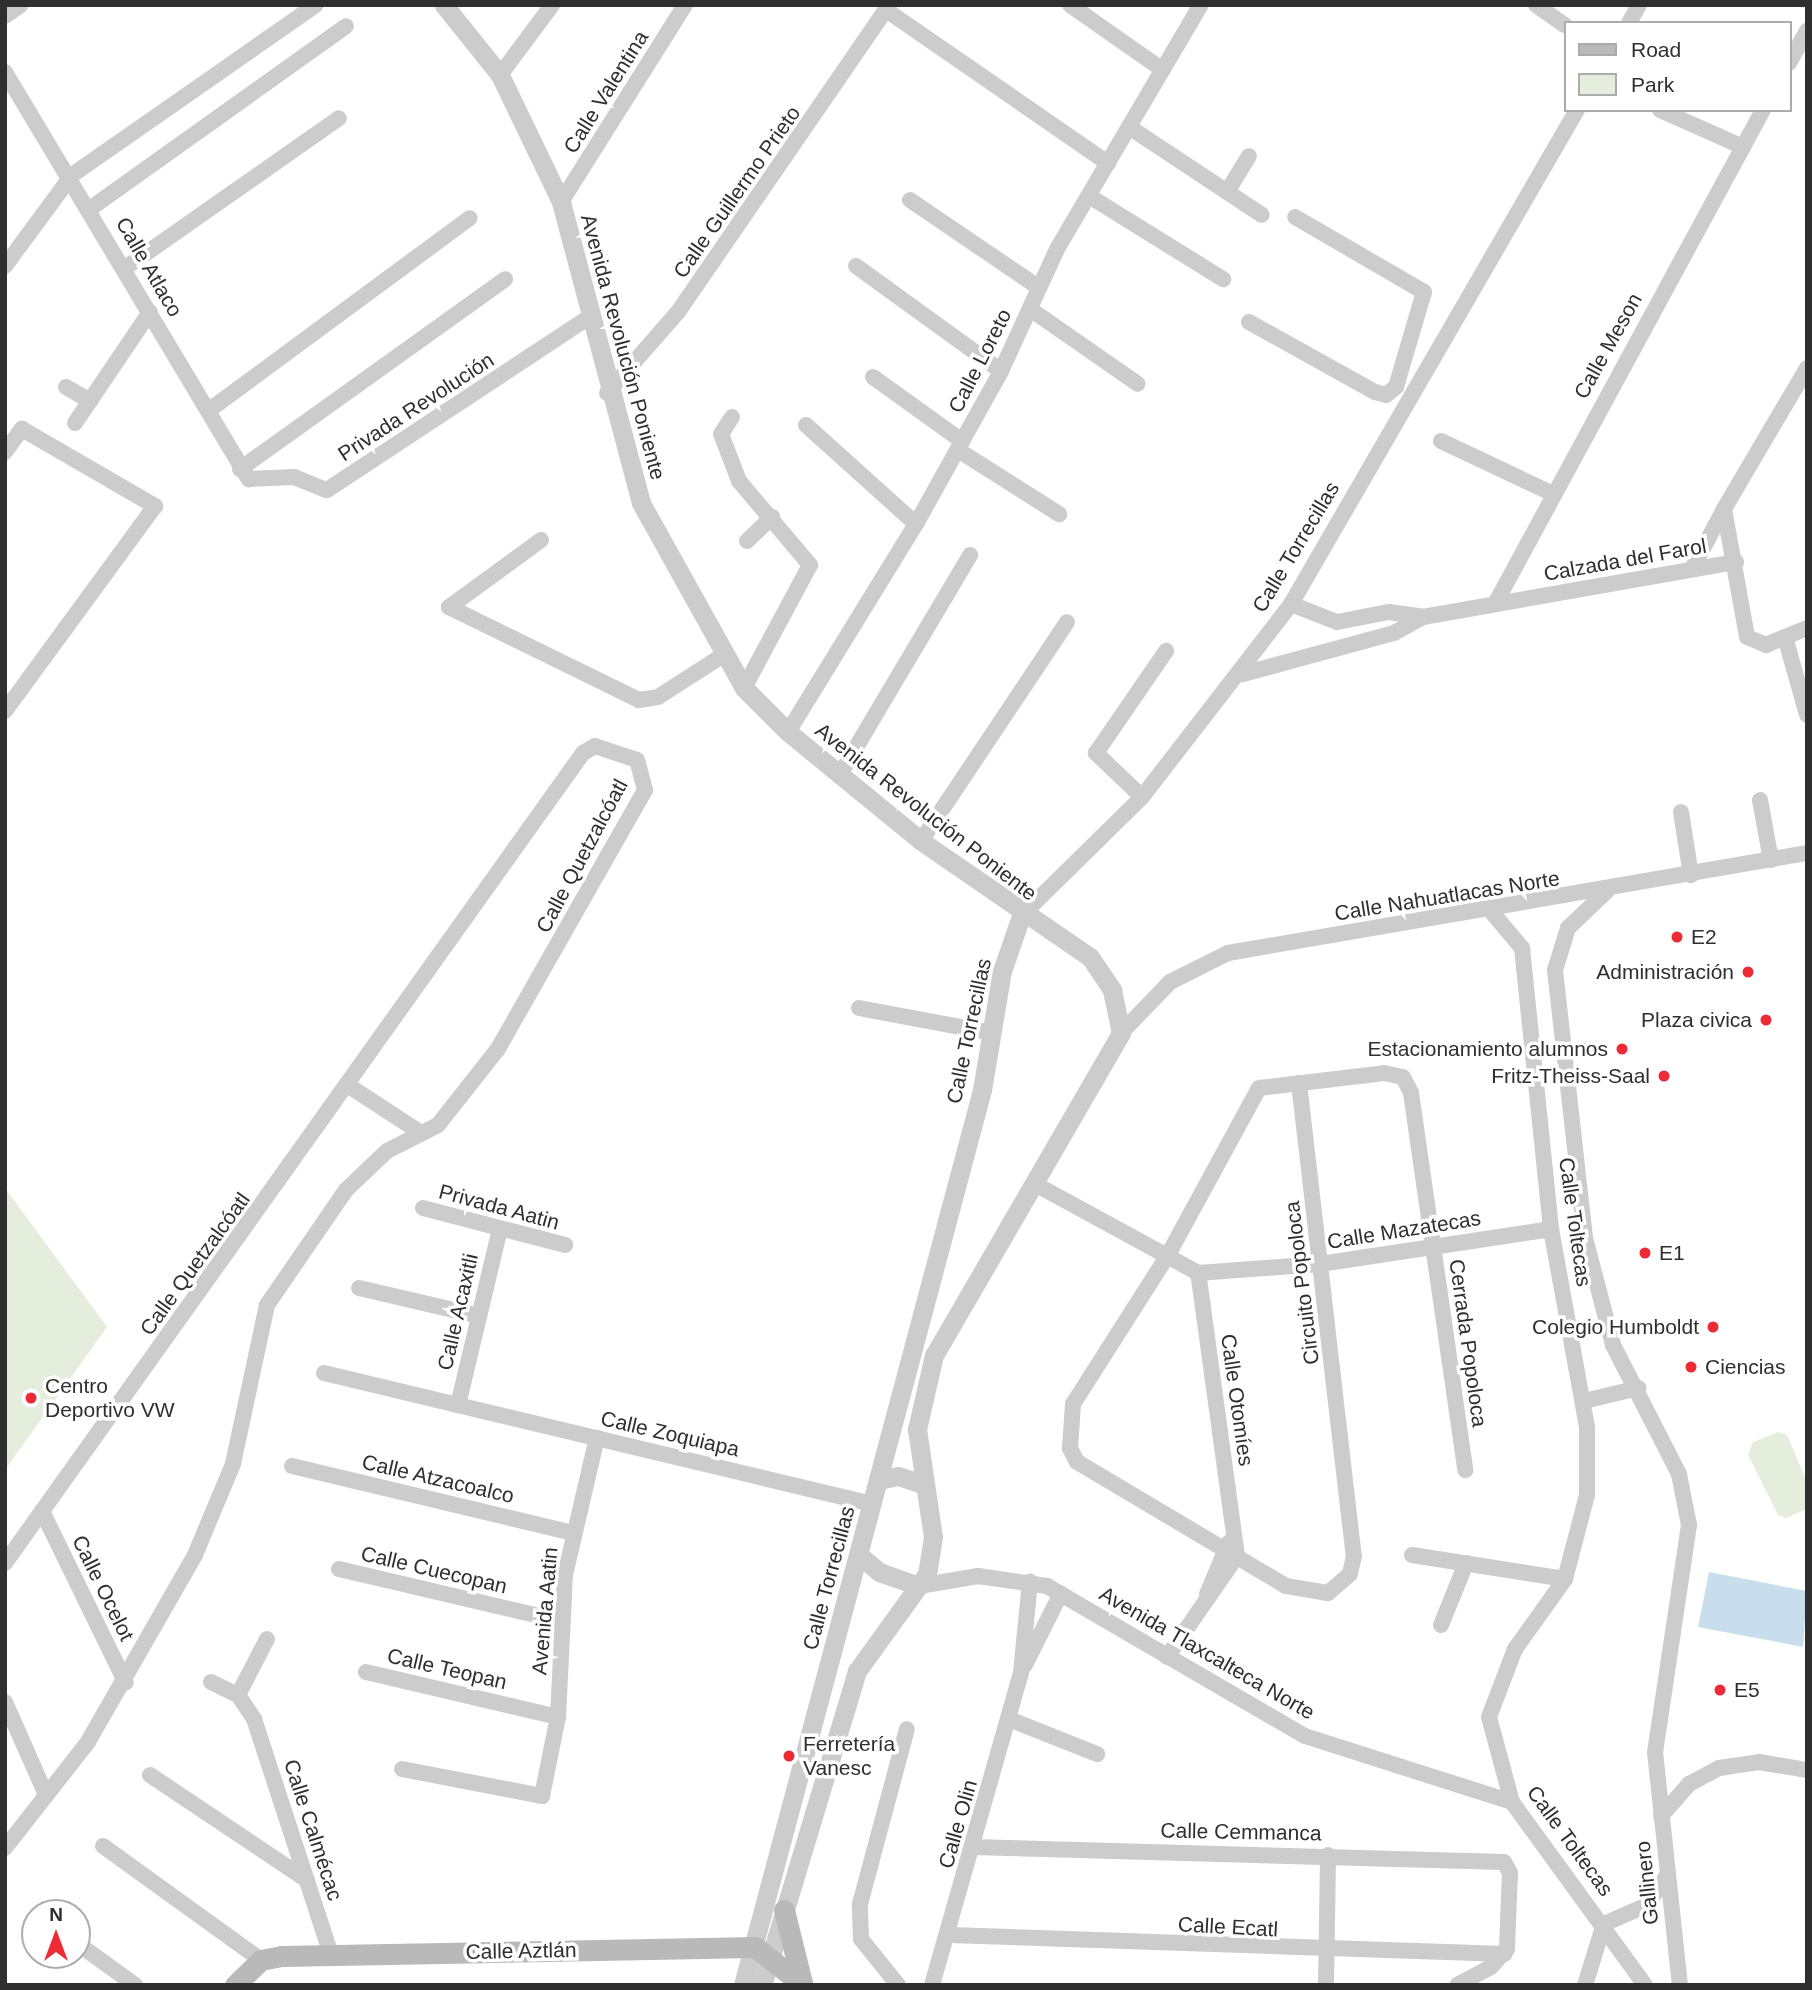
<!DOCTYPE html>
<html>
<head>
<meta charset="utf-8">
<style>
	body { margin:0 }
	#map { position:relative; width:1812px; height:1990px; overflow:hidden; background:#fff; font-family:Helvetica,sans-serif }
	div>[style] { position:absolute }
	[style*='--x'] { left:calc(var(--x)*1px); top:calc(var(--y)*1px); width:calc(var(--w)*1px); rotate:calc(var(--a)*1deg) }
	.green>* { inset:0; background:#e5eddc }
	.water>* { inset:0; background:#c8deed }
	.minor>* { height:16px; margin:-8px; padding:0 8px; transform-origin:8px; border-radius:8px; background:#ccc }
	.tertiary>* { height:19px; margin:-9.5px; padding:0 9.5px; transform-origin:9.5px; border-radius:9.5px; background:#ccc }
	.secondary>* { height:21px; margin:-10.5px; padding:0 10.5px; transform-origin:10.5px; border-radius:10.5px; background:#b9b9b9 }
	.dots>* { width:19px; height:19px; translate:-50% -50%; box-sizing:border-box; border:4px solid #fff; border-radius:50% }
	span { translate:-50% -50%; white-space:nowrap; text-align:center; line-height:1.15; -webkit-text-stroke:7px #fff; paint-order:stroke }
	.street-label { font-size:21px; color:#2f2f2f }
	.poi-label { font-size:21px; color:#2f2f2f }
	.left { translate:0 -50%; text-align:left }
	.right { translate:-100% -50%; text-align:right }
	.frame { position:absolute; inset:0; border:7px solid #2f2f2f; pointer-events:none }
	.legend { position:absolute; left:1564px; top:21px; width:228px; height:91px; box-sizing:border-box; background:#fff; border:2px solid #acacac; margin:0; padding:9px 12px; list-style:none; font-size:21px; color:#2f2f2f }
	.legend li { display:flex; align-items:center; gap:14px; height:35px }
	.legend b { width:35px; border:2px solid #acacac }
	.north { position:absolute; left:21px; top:1899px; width:70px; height:70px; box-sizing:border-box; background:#fff; border:2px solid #acacac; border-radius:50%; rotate:0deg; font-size:19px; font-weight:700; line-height:28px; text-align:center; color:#2f2f2f }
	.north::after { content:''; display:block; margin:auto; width:24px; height:32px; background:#ec2b37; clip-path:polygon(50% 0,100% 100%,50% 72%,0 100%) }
</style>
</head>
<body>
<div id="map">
	<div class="green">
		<div style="clip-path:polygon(5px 1188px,107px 1327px,5px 1470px)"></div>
		<div style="clip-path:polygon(1778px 1432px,1787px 1435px,1807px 1482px,1807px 1509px,1786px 1518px,1778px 1515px,1748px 1455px,1753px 1442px)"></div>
	</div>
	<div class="water">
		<div style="clip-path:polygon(1709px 1572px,1807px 1591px,1803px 1647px,1698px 1627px)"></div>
	</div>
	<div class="minor">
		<div style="--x:1070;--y:5;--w:113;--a:35"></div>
		<div style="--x:1536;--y:5;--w:35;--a:35"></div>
		<div style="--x:886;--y:10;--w:270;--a:34.6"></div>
		<div style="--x:5;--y:16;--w:19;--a:-35"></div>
		<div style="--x:1629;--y:23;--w:21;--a:-61"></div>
		<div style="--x:1789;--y:63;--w:37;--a:-61"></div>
		<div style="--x:5;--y:72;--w:475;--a:59.1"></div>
		<div style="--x:249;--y:479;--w:45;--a:-2.5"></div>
		<div style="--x:294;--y:477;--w:35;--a:22"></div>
		<div style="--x:327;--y:490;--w:314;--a:-33.4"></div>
		<div style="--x:500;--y:75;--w:87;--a:-53.4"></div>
		<div style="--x:1660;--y:110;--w:91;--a:24"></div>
		<div style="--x:1129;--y:127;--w:159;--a:33.5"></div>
		<div style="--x:1227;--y:192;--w:42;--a:-58.6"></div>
		<div style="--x:1089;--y:196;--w:158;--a:31.8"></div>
		<div style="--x:910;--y:200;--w:155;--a:34.2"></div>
		<div style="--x:561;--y:202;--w:233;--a:-57.8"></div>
		<div style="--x:91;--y:208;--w:313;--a:-35.5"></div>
		<div style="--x:5;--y:266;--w:113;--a:-53.6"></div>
		<div style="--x:72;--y:175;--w:297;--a:-34.9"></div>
		<div style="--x:856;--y:266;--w:179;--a:35.9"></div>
		<div style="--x:125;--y:268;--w:261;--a:-35"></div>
		<div style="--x:1030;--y:309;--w:131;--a:34.8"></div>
		<div style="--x:1249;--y:322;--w:144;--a:29.1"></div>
		<div style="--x:1375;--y:392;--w:11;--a:15"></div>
		<div style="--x:1386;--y:395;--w:13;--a:-39"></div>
		<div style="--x:1396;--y:387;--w:99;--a:-73.6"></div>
		<div style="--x:1424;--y:292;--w:149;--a:-149.8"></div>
		<div style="--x:1807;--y:368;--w:164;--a:120.5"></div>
		<div style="--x:1724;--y:509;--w:130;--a:79.8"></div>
		<div style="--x:1747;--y:637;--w:21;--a:23"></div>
		<div style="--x:1766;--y:645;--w:44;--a:-22.5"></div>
		<div style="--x:873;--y:377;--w:110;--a:35.7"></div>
		<div style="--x:66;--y:387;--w:28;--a:30"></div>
		<div style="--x:607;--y:393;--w:108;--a:-48.8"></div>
		<div style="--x:678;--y:312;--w:373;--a:-55.5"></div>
		<div style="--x:208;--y:411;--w:325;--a:-36.4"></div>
		<div style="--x:732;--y:417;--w:20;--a:123"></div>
		<div style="--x:721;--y:434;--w:50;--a:69"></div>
		<div style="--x:739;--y:481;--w:110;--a:49.8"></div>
		<div style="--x:810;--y:565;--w:140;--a:118.2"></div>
		<div style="--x:75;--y:423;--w:134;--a:-56"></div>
		<div style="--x:806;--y:425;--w:148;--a:42"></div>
		<div style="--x:1441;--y:441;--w:122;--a:25.3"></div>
		<div style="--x:958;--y:450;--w:120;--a:32.4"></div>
		<div style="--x:5;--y:452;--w:29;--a:-54"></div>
		<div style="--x:22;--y:429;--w:154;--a:30.1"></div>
		<div style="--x:155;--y:506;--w:254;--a:126.2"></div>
		<div style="--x:240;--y:469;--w:326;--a:-35.6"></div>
		<div style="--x:541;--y:540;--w:114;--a:143.9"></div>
		<div style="--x:449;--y:607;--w:212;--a:26.1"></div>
		<div style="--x:639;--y:700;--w:19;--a:-9"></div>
		<div style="--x:658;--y:697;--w:80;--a:-32.7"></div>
		<div style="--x:747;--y:541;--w:35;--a:-44"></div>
		<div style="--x:1692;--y:569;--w:68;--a:-61.9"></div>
		<div style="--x:1291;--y:604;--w:49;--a:21.4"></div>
		<div style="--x:1337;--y:622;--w:53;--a:-10.9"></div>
		<div style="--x:1389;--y:612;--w:34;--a:8"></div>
		<div style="--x:1423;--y:617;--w:318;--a:-10"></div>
		<div style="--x:1495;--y:604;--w:562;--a:-61.52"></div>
		<div style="--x:1785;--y:637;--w:81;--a:74.2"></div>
		<div style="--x:1243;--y:674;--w:156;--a:-15.2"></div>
		<div style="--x:1394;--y:633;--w:33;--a:-29"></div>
		<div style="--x:788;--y:732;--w:244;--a:-58.4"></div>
		<div style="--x:916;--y:524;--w:175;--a:-60.9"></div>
		<div style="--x:1001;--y:371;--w:134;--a:-65.3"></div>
		<div style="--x:1057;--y:249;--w:283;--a:-59.5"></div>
		<div style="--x:839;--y:776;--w:257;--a:-59.3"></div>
		<div style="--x:1142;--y:797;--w:64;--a:-136.3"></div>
		<div style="--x:1096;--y:753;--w:124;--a:-55.5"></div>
		<div style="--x:1760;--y:800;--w:61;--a:79.6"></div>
		<div style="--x:1681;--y:812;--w:64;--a:81"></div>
		<div style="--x:921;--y:841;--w:263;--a:-56.3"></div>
		<div style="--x:1607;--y:891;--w:54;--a:136.5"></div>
		<div style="--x:1568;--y:928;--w:44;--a:107.2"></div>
		<div style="--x:1555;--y:970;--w:270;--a:83.6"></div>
		<div style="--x:1585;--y:1238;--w:111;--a:75.3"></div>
		<div style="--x:1613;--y:1345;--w:145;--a:62.9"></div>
		<div style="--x:1679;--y:1474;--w:52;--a:78.9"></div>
		<div style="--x:1689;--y:1525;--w:230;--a:98.5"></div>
		<div style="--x:1655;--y:1752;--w:234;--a:83.9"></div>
		<div style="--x:1490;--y:910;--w:50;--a:49.9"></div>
		<div style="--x:1522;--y:948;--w:282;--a:84.1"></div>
		<div style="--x:1551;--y:1229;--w:202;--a:79.7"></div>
		<div style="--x:1587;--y:1428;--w:67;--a:90"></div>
		<div style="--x:1587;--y:1495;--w:87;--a:104.7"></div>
		<div style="--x:1565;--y:1579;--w:86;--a:125.5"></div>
		<div style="--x:1515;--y:1649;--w:73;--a:110.9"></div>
		<div style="--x:1489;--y:1717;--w:88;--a:74.9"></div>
		<div style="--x:1512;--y:1802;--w:226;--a:54"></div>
		<div style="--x:1021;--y:916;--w:170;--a:-44.5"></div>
		<div style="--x:1142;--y:797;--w:244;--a:-52.3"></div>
		<div style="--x:1291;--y:604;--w:571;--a:-59.93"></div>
		<div style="--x:859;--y:1008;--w:135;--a:10.6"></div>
		<div style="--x:1121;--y:1033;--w:71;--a:-46.1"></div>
		<div style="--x:1170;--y:982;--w:65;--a:-26.6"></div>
		<div style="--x:1228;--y:953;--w:588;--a:-9.8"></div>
		<div style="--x:1299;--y:1083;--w:476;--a:83.4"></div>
		<div style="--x:1354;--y:1556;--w:18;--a:103"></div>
		<div style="--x:1350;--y:1574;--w:29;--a:139"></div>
		<div style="--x:1328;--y:1593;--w:43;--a:-170.5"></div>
		<div style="--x:1286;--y:1586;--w:243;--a:-149.3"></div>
		<div style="--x:1077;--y:1462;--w:16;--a:-117"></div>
		<div style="--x:1070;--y:1448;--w:44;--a:-86.1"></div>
		<div style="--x:1073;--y:1404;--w:177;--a:-57.5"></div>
		<div style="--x:1168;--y:1255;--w:190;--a:-61.4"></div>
		<div style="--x:1259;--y:1088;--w:126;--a:-6.8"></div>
		<div style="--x:1384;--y:1073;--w:19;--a:12"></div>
		<div style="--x:1403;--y:1077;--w:18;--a:63"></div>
		<div style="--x:1411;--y:1093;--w:381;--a:81.8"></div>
		<div style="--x:349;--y:1086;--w:86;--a:33.1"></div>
		<div style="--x:1035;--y:1184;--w:186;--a:28.6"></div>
		<div style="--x:1198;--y:1273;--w:122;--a:-4.2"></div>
		<div style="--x:1320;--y:1264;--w:234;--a:-8.6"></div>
		<div style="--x:423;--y:1208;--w:147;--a:14.6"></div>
		<div style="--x:359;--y:1288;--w:123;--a:13.1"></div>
		<div style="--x:324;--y:1373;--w:563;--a:13.44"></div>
		<div style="--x:1584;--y:1401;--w:56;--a:-13.5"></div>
		<div style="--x:458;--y:1405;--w:181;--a:-76.6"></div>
		<div style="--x:292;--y:1466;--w:290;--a:13.4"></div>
		<div style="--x:42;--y:1511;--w:191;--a:64"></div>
		<div style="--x:1412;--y:1555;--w:155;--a:8.9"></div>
		<div style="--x:5;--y:1563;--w:995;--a:-54.49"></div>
		<div style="--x:583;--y:753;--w:14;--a:-30"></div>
		<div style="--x:595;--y:746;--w:44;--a:18.4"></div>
		<div style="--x:637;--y:760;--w:31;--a:75"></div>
		<div style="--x:645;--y:790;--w:299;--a:119.6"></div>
		<div style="--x:497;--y:1050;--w:95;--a:128.2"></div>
		<div style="--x:438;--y:1125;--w:57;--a:153"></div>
		<div style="--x:387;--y:1151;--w:57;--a:136.4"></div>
		<div style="--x:346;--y:1190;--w:140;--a:124.5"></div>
		<div style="--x:267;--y:1305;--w:163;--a:102.1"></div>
		<div style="--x:233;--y:1464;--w:99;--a:112.7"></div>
		<div style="--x:195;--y:1555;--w:215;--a:119.8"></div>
		<div style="--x:88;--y:1742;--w:135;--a:128.1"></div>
		<div style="--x:339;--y:1569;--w:228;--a:13.2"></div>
		<div style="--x:919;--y:1586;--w:60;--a:-9.6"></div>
		<div style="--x:978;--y:1576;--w:70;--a:8.2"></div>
		<div style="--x:1047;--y:1586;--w:298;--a:30.2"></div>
		<div style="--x:1305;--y:1736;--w:217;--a:17.7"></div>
		<div style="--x:1207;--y:1594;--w:56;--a:-67.1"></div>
		<div style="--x:1441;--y:1625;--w:67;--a:-68"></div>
		<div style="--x:1167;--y:1657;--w:123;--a:-55.3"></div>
		<div style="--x:1237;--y:1556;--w:286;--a:-97.8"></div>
		<div style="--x:1025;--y:1665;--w:80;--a:-63.4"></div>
		<div style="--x:366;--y:1672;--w:197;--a:13.2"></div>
		<div style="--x:211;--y:1682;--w:30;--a:26"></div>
		<div style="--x:238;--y:1695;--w:29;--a:56"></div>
		<div style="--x:254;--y:1719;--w:247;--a:71.9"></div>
		<div style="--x:238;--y:1695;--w:63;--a:-62.6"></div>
		<div style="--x:5;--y:1702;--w:102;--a:66.2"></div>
		<div style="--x:1009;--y:1719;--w:95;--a:21.7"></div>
		<div style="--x:402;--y:1769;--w:143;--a:10.9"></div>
		<div style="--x:542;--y:1796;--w:81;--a:-78.6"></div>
		<div style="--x:558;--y:1717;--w:142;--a:-87.2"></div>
		<div style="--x:565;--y:1575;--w:141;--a:-76.9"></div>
		<div style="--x:150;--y:1775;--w:189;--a:33.8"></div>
		<div style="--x:1661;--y:1816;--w:43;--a:-48.8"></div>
		<div style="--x:1689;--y:1784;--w:34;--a:-28"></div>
		<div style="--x:1719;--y:1768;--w:40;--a:-8.5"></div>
		<div style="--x:1759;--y:1762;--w:49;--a:9.5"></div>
		<div style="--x:103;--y:1846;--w:195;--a:35.8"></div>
		<div style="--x:972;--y:1847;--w:532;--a:1.62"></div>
		<div style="--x:1504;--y:1862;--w:13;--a:61"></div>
		<div style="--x:1510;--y:1873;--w:76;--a:92.3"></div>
		<div style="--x:1507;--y:1949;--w:24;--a:132"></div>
		<div style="--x:1491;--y:1967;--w:38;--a:152"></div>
		<div style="--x:1604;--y:1924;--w:47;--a:-23.8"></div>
		<div style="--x:1647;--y:1905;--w:36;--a:-56"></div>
		<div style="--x:950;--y:1935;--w:555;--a:1.96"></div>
		<div style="--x:77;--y:1943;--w:72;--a:35.9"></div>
		<div style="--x:898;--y:1985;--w:59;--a:-128.8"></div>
		<div style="--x:861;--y:1939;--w:35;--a:-92"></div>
		<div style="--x:860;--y:1904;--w:181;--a:-75"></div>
		<div style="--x:932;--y:1985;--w:324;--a:-74.1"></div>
		<div style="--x:1021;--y:1673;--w:92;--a:-84.4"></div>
		<div style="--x:1326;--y:1985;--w:130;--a:-89.1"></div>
		<div style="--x:1585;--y:1985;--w:64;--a:-72.7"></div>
	</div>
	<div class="tertiary">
		<div style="--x:444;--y:5;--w:90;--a:51.3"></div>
		<div style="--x:500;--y:75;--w:141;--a:64.3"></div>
		<div style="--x:561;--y:202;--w:311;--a:75.1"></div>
		<div style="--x:641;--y:503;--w:212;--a:60.9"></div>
		<div style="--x:744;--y:688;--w:62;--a:45"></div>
		<div style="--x:788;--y:732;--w:172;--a:39.3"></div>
		<div style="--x:921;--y:841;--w:205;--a:34.5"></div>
		<div style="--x:1090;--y:957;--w:40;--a:56"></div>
		<div style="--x:1112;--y:990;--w:44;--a:78.2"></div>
		<div style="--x:1121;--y:1033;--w:372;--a:120.1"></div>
		<div style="--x:934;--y:1355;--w:76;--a:102.9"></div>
		<div style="--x:917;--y:1429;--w:109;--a:81.6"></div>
		<div style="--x:933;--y:1537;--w:37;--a:99"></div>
		<div style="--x:927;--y:1574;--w:120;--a:125.8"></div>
		<div style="--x:857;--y:1671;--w:328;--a:106.8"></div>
		<div style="--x:879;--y:1480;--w:19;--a:-12"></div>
		<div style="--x:898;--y:1476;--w:28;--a:18"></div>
		<div style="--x:859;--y:1555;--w:26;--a:40"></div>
		<div style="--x:879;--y:1572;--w:42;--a:19.3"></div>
		<div style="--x:743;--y:1985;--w:926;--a:-75.05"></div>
		<div style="--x:982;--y:1090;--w:121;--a:-80.5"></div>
		<div style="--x:1002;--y:971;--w:58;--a:-70.9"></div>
	</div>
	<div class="secondary">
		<div style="--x:784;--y:1910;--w:75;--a:76.1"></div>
		<div style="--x:235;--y:1985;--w:36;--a:-44"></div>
		<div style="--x:261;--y:1960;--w:21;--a:-11"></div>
		<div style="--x:282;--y:1956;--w:473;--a:-1.1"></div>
		<div style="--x:755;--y:1947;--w:61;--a:38.4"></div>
	</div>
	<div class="dots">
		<div style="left:1677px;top:937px;background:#ec2b37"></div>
		<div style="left:1748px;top:972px;background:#ec2b37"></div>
		<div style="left:1766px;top:1020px;background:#ec2b37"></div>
		<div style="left:1622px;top:1049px;background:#ec2b37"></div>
		<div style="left:1664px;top:1076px;background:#ec2b37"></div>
		<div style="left:1645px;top:1253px;background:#ec2b37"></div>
		<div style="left:1713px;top:1327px;background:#ec2b37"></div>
		<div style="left:1691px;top:1367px;background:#ec2b37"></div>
		<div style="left:31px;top:1398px;background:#ec2b37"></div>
		<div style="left:1720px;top:1690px;background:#ec2b37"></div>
		<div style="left:789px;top:1756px;background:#ec2b37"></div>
	</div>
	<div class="street-label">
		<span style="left:606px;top:92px;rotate:-58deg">Calle Valentina</span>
		<span style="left:737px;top:192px;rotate:-55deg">Calle Guillermo Prieto</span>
		<span style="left:149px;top:267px;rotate:60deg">Calle Atlaco</span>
		<span style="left:1608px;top:346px;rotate:-61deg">Calle Meson</span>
		<span style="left:623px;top:347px;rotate:75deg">Avenida Revolución Poniente</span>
		<span style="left:980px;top:361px;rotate:-63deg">Calle Loreto</span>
		<span style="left:416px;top:407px;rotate:-33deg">Privada Revolución</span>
		<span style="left:1296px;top:547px;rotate:-59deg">Calle Torrecillas</span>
		<span style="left:1625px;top:560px;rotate:-10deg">Calzada del Farol</span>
		<span style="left:926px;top:812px;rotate:38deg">Avenida Revolución Poniente</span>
		<span style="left:582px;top:856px;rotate:-62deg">Calle Quetzalcóatl</span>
		<span style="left:1447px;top:896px;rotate:-9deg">Calle Nahuatlacas Norte</span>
		<span style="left:969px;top:1031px;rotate:-78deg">Calle Torrecillas</span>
		<span style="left:499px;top:1207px;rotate:15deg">Privada Aatin</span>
		<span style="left:1575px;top:1222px;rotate:82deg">Calle Toltecas</span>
		<span style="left:1404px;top:1230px;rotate:-9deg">Calle Mazatecas</span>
		<span style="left:195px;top:1264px;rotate:-54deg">Calle Quetzalcóatl</span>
		<span style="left:1302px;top:1283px;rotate:-97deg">Circuito Popoloca</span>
		<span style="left:458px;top:1312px;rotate:-77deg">Calle Acaxitli</span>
		<span style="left:1468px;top:1343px;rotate:82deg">Cerrada Popoloca</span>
		<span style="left:1237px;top:1400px;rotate:82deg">Calle Otomíes</span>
		<span style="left:670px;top:1434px;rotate:13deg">Calle Zoquiapa</span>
		<span style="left:438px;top:1479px;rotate:13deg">Calle Atzacoalco</span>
		<span style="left:434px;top:1570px;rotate:13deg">Calle Cuecopan</span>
		<span style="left:829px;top:1578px;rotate:-75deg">Calle Torrecillas</span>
		<span style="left:103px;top:1588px;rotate:64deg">Calle Ocelot</span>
		<span style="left:545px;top:1611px;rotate:-85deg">Avenida Aatin</span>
		<span style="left:1207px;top:1653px;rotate:30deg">Avenida Tlaxcalteca Norte</span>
		<span style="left:447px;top:1669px;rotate:13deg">Calle Teopan</span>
		<span style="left:958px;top:1824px;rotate:-74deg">Calle Olin</span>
		<span style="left:313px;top:1830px;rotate:72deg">Calle Calmécac</span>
		<span style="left:1241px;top:1832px;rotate:1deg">Calle Cemmanca</span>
		<span style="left:1570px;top:1841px;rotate:54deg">Calle Toltecas</span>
		<span style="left:1647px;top:1883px;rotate:-96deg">Gallinero</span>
		<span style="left:1228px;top:1927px;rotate:3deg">Calle Ecatl</span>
		<span style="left:521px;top:1951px;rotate:-1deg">Calle Aztlán</span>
	</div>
	<div class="poi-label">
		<span class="left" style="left:1691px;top:937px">E2</span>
		<span class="right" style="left:1734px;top:972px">Administración</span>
		<span class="right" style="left:1752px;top:1020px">Plaza civica</span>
		<span class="right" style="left:1608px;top:1049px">Estacionamiento alumnos</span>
		<span class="right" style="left:1650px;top:1076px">Fritz-Theiss-Saal</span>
		<span class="left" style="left:1659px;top:1253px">E1</span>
		<span class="right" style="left:1699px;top:1327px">Colegio Humboldt</span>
		<span class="left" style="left:1705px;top:1367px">Ciencias</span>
		<span class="left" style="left:45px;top:1398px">Centro<br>Deportivo VW</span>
		<span class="left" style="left:1734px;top:1690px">E5</span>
		<span class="left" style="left:803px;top:1756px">Ferretería<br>Vanesc</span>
	</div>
	<div class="frame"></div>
	<ul class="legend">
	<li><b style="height:9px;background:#b9b9b9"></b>Road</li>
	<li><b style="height:19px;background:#e5eddc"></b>Park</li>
	</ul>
	<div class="north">N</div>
</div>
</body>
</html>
